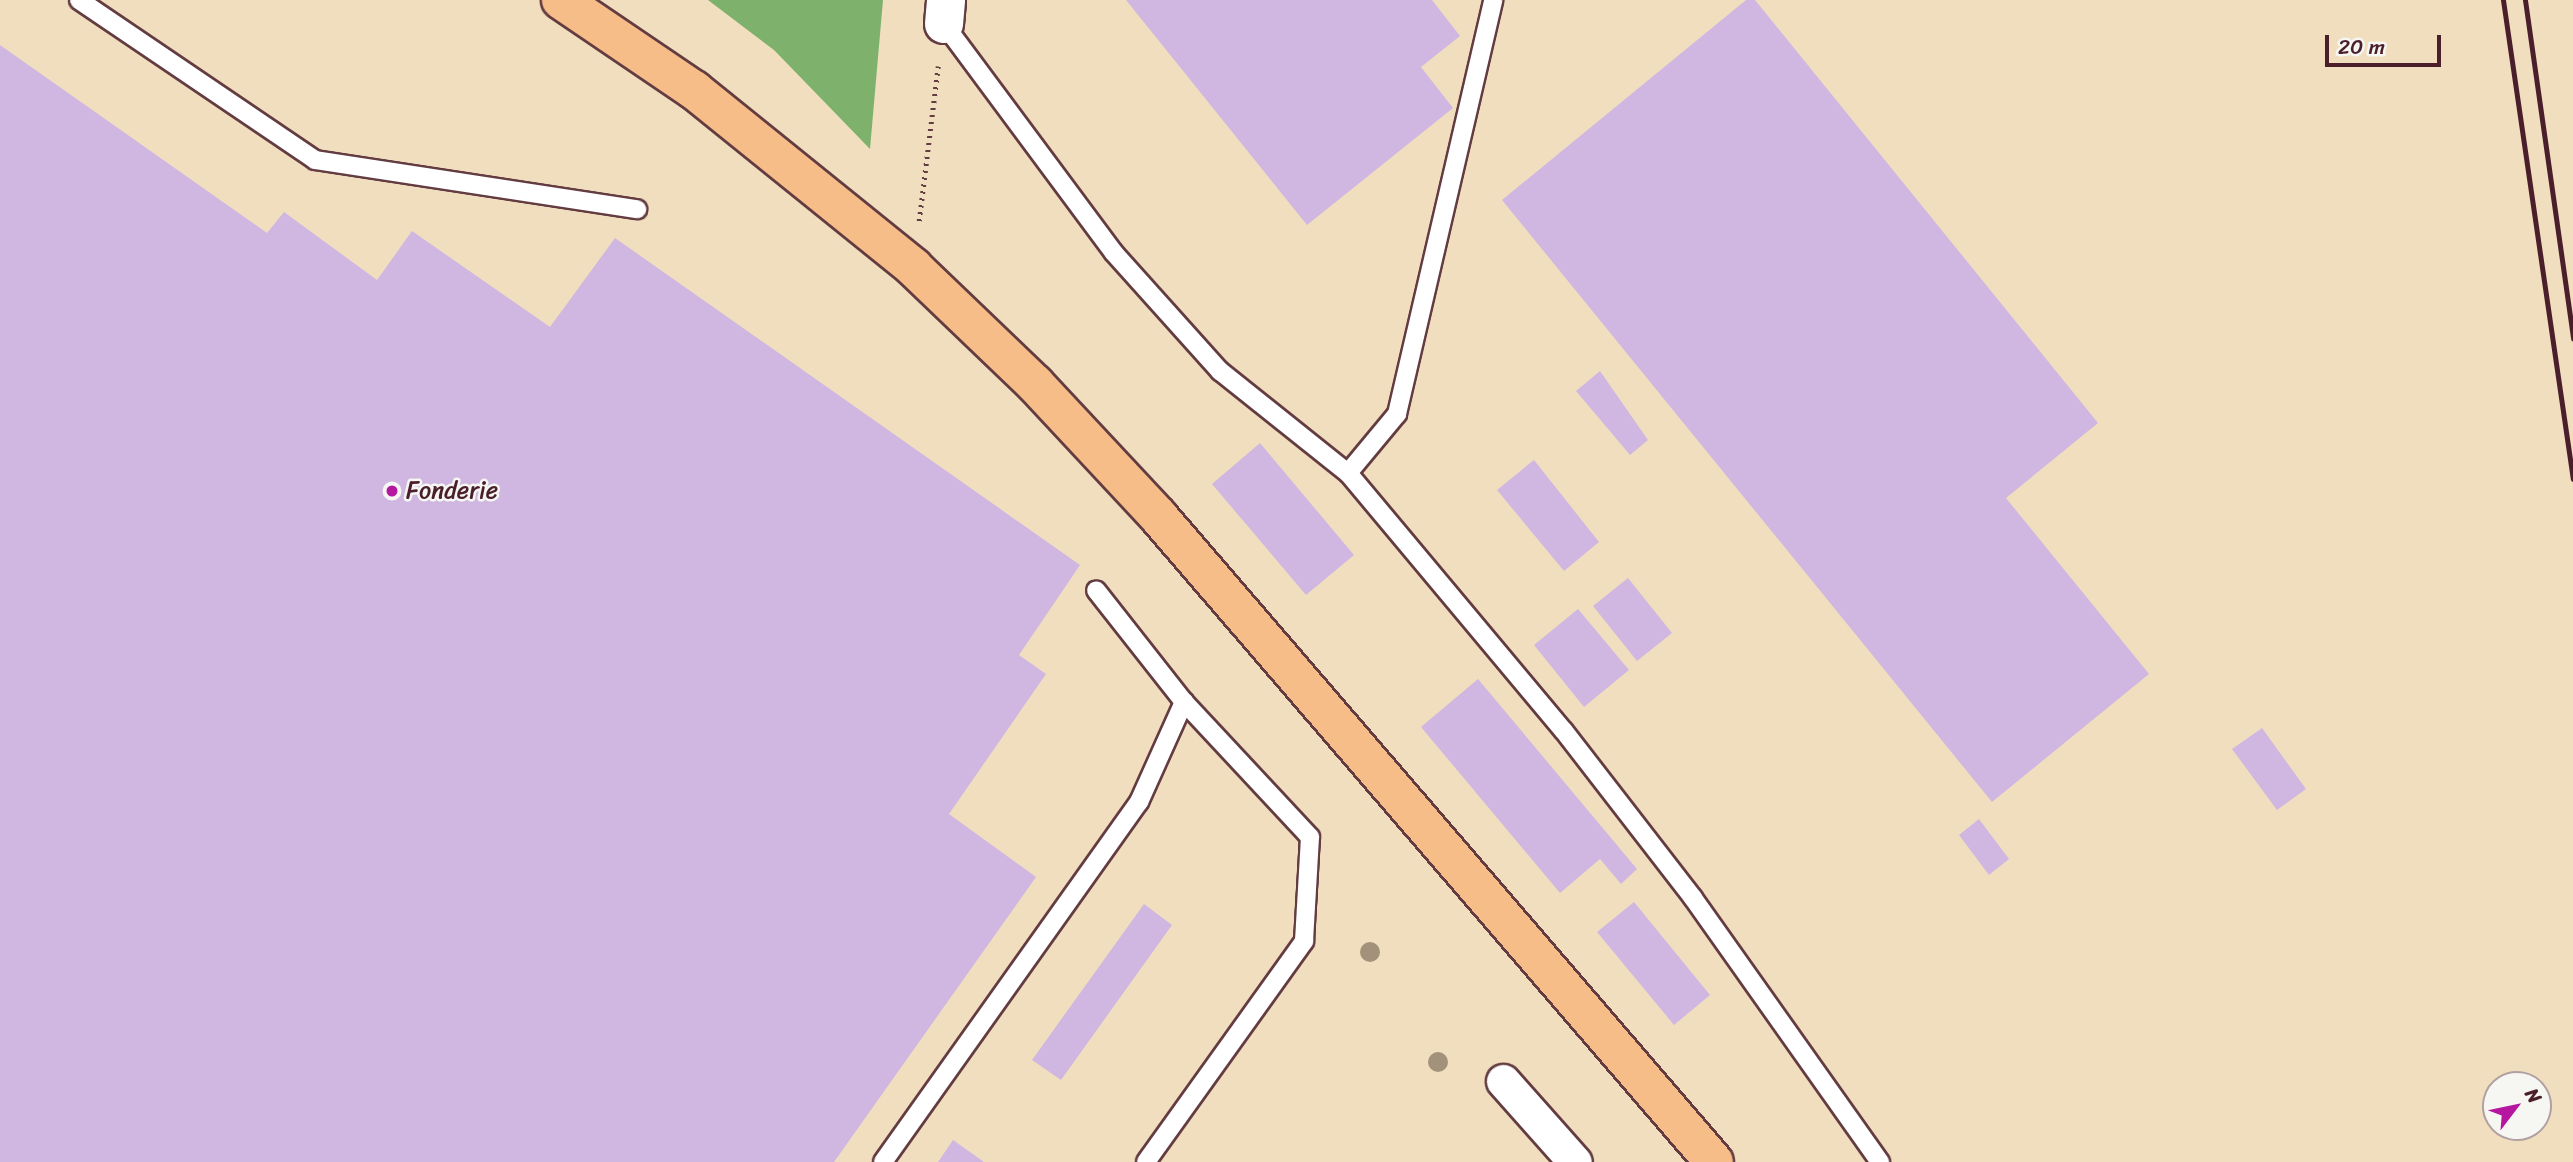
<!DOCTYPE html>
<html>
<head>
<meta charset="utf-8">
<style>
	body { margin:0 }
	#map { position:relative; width:2573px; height:1162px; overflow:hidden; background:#f1debf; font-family:Sriracha,sans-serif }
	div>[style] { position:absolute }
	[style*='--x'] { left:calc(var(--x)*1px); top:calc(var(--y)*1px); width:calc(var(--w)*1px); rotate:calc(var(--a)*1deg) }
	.forest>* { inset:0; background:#7eb16c }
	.building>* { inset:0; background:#d0b7e1 }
	.path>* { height:4.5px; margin-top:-2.25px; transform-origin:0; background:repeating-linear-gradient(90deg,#633c41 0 2px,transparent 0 7px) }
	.roads { filter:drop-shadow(2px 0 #633c41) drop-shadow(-2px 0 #633c41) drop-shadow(0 2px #633c41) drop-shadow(0 -2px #633c41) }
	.service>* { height:18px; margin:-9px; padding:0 9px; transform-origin:9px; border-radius:9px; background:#fff }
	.minor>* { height:33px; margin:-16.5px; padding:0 16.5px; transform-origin:16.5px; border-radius:16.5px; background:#fff }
	.tertiary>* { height:38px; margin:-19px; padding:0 19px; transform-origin:19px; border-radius:19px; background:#fff }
	.primary>* { height:38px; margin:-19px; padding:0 19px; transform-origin:19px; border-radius:19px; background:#f7bd88 }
	.rail>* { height:5px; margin:-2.5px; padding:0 2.5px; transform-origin:2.5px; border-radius:2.5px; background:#4a1f2b }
	.trees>* { width:20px; height:20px; margin:-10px; border-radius:50%; background:#a3927b }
	.dots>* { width:19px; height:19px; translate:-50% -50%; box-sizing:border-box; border:4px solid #f6f6f2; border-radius:50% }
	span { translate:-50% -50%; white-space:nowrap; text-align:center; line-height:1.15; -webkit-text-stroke:5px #f6f6f2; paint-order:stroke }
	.poi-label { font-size:24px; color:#4a1f2b }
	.left { translate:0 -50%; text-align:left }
	.north { position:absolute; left:2482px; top:1071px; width:70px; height:70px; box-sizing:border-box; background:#f6f6f2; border:2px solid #b1a0a2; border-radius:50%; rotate:58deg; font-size:19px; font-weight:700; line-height:28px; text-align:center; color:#4a1f2b }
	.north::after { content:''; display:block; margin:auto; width:24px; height:32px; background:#b5179e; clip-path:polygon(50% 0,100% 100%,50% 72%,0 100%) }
	.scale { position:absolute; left:2325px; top:35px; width:116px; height:32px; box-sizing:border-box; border:4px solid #4a1f2b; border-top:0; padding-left:9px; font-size:21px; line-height:24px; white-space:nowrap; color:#4a1f2b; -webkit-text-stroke:5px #f6f6f2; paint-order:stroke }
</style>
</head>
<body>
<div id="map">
	<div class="forest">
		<div style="clip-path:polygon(708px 0,883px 0,870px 149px,774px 50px)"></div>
	</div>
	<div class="building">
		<div style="clip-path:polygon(1126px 0,1432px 0,1460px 36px,1421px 67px,1453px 108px,1307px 225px)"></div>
		<div style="clip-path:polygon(1746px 0,1755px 0,2098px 423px,2006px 498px,2149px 674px,1992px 802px,1502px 200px)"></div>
		<div style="clip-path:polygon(0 45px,267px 233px,284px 212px,377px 280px,412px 231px,550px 327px,615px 238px,1080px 565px,1019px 655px,1046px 674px,949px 814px,1036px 877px,834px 1162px,0 1162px)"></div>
		<div style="clip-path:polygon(1600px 371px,1648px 440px,1630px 455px,1576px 391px)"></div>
		<div style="clip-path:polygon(1260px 443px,1354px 555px,1306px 595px,1212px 484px)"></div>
		<div style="clip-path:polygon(1534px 460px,1599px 542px,1564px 571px,1497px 490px)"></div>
		<div style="clip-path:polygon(1628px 578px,1672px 633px,1637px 661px,1593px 606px)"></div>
		<div style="clip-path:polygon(1578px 609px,1629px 670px,1584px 707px,1534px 645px)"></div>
		<div style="clip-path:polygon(1478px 679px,1637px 869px,1621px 884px,1600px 859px,1560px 893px,1421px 727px)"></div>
		<div style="clip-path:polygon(2262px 728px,2306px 789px,2277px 810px,2232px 749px)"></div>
		<div style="clip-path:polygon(1979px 819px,2009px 859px,1989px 875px,1959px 835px)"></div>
		<div style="clip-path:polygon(1634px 902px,1710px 995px,1674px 1025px,1597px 932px)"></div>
		<div style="clip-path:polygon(1144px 904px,1172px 925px,1061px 1080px,1032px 1060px)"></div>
		<div style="clip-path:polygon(953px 1140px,984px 1162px,938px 1162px)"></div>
	</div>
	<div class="path">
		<div style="--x:919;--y:221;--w:156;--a:-83"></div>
	</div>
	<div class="roads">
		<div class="service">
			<div style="--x:79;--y:0;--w:285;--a:34.1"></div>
			<div style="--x:315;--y:160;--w:326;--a:8.7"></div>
			<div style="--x:944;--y:24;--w:285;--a:53.4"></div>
			<div style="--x:1114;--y:253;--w:159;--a:48.1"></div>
			<div style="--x:1220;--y:371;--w:164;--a:38.6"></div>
			<div style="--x:1348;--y:473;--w:336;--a:50.1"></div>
			<div style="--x:1564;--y:731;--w:211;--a:52.3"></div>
			<div style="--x:1693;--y:898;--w:324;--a:54.7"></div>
			<div style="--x:1348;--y:473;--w:77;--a:-50.3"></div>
			<div style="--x:1397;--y:414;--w:425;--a:-76.9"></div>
			<div style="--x:883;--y:1162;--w:442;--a:-54.6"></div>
			<div style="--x:1139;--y:802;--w:110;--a:-65.8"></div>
			<div style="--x:1184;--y:702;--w:142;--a:-128.2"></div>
			<div style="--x:1146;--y:1162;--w:272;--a:-54.4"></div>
			<div style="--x:1304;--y:941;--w:104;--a:-86.7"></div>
			<div style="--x:1310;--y:837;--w:185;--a:-133"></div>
		</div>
		<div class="minor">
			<div style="--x:1503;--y:1081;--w:108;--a:48.4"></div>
		</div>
		<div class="tertiary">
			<div style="--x:944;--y:24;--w:24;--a:-85"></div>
		</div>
		<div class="primary">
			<div style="--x:561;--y:0;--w:161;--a:34.1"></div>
			<div style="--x:694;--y:90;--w:282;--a:38.9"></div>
			<div style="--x:913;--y:267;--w:169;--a:43.8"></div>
			<div style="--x:1035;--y:384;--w:180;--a:47"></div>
			<div style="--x:1158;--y:516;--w:852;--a:49.28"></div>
		</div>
	</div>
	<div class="rail">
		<div style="--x:2503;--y:0;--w:484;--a:81.7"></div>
		<div style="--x:2525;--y:0;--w:342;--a:81.9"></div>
	</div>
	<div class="trees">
		<div style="left:1370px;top:952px"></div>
		<div style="left:1438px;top:1062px"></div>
	</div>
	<div class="dots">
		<div style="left:392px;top:491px;background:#b5179e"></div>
	</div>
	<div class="poi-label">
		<span class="left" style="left:406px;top:491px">Fonderie</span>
	</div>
	<div class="north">N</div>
	<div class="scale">20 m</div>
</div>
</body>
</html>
